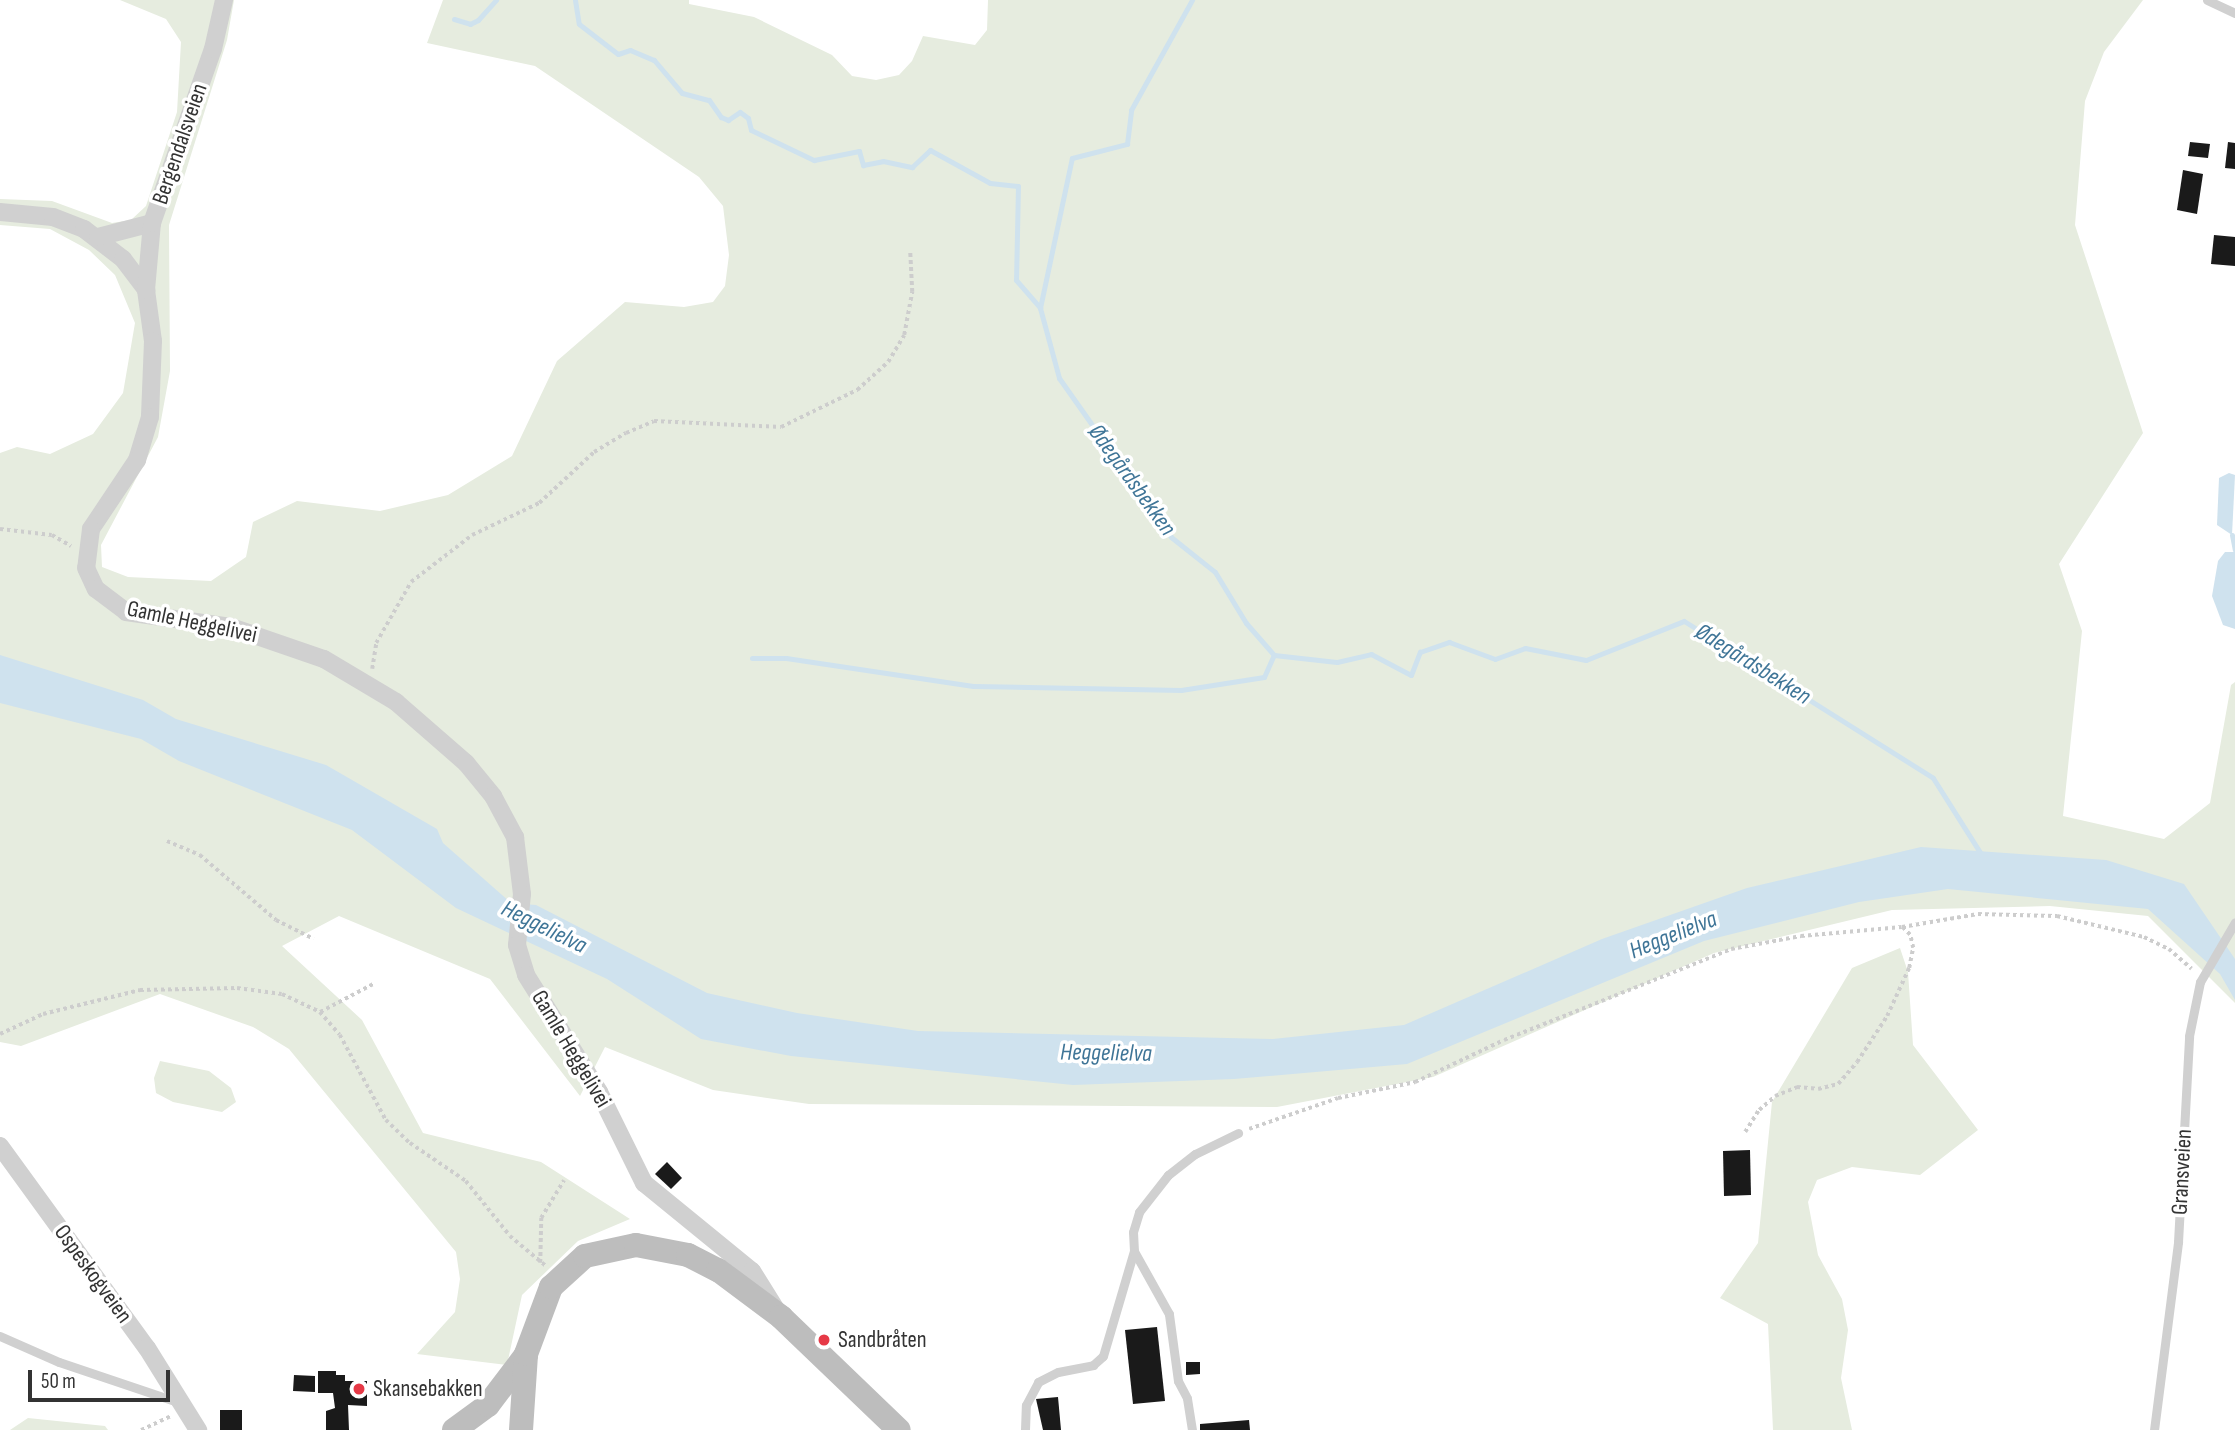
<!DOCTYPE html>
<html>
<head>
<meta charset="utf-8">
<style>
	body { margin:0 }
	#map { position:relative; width:2235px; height:1430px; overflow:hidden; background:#fff; font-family:"Sofia Sans Condensed",sans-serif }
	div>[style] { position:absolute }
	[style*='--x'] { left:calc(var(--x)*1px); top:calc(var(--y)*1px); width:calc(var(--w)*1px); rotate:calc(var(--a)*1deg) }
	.green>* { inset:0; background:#e6ecdf }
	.water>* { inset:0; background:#cfe2ee }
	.stream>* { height:5px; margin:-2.5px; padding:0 2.5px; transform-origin:2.5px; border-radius:2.5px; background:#cfe2ee }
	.building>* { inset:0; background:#1a1a1a }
	.path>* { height:3.5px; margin-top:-1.75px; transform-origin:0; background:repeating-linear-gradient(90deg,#cdcdcd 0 3.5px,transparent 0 7px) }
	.lane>* { height:9px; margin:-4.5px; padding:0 4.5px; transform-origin:4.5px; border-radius:4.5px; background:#d0d0d0 }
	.street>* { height:18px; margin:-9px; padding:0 9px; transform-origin:9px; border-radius:9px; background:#d0d0d0 }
	.secondary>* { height:24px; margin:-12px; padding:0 12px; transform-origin:12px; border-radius:12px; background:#bdbdbd }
	.dots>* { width:19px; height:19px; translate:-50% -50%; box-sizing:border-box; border:4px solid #fff; border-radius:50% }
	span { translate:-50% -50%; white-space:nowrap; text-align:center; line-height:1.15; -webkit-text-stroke:7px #fff; paint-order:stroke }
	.street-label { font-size:23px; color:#333 }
	.poi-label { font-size:23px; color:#333 }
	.left { translate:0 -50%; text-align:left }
	.water-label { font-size:24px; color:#3f7597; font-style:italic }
	.scale { position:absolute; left:28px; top:1370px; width:142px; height:32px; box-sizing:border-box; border:4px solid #333; border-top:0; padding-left:9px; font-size:21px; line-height:24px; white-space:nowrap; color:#333; -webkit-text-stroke:5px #fff; paint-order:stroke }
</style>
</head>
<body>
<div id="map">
	<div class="green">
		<div style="clip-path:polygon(120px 0,234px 0,227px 40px,169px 225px,170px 371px,158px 437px,101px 545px,102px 567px,128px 577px,211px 581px,246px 557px,253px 522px,297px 501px,380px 511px,448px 495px,512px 456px,557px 361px,625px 302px,684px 307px,713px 302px,725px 286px,729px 255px,723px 206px,699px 177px,535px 66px,427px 43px,443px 0,689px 0,689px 4px,754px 17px,832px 55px,852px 76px,876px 80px,899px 75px,912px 61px,923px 36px,975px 45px,987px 30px,988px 0,2143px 0,2104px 52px,2085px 101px,2075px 225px,2143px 433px,2059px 564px,2082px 631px,2063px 816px,2164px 839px,2210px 803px,2231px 685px,2235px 682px,2235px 1003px,2148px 916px,2050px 906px,1892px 910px,1714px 953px,1433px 1077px,1277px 1107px,809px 1104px,713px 1090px,605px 1047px,580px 1096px,490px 979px,339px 916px,282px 946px,362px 1020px,423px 1133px,541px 1162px,630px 1219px,578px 1241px,522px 1295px,507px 1365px,417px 1354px,455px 1312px,460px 1279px,456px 1252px,289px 1049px,253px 1027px,160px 994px,21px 1046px,0 1042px,0 453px,17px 447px,50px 454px,93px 434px,123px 393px,135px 323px,115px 275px,89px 250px,50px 229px,0 225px,0 199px,52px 201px,112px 223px,131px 220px,146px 206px,177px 112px,181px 42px,166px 19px)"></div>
		<div style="clip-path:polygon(1900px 948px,1908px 972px,1913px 1045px,1978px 1130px,1920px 1175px,1852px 1167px,1817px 1180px,1808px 1202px,1818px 1255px,1842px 1299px,1848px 1330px,1841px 1378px,1852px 1430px,1773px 1430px,1768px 1324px,1720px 1298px,1758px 1243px,1772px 1102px,1852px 968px)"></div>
		<div style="clip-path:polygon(160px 1061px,209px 1071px,231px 1088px,236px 1102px,222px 1112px,173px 1102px,156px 1093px,154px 1078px)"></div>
		<div style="clip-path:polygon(28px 1418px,105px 1426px,108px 1430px,10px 1430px)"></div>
	</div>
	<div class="water">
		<div style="clip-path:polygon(2229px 473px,2235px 475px,2232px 535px,2217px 525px,2219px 478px)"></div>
		<div style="clip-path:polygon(2225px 552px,2235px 552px,2235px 629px,2223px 625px,2212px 596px,2218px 561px)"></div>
		<div style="clip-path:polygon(0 655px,143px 700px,176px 719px,326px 765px,437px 829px,443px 843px,511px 903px,536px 905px,707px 993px,797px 1013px,918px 1031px,1273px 1039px,1404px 1025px,1602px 939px,1747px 888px,1921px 847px,2106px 860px,2184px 884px,2235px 959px,2235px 1000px,2220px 974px,2148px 909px,1948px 889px,1859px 902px,1704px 941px,1407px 1064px,1234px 1079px,1073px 1085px,791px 1056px,701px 1039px,607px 979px,456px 908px,352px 830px,179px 761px,141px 739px,0 703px)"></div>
	</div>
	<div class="stream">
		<div style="--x:575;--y:0;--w:24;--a:81"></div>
		<div style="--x:579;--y:24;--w:49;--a:37.6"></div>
		<div style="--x:618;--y:54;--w:13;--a:-18"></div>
		<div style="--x:630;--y:50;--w:26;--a:23"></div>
		<div style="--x:654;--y:60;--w:43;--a:49.7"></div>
		<div style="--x:682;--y:93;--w:28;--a:15"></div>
		<div style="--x:709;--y:100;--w:21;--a:55"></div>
		<div style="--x:721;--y:117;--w:8;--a:23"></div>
		<div style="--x:728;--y:120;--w:14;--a:-34"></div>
		<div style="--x:740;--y:112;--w:10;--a:37"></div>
		<div style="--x:748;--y:118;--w:12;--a:76"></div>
		<div style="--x:751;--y:130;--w:70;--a:25.5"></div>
		<div style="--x:814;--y:160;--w:46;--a:-11.3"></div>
		<div style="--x:859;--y:151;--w:15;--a:74"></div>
		<div style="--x:863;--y:165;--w:20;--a:-11"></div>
		<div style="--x:883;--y:161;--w:30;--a:12"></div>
		<div style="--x:912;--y:167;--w:25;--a:-43"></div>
		<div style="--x:930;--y:150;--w:68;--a:28.8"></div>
		<div style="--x:990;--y:183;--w:28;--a:6"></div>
		<div style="--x:1018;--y:186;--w:94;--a:91.2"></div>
		<div style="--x:1016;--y:280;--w:37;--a:49"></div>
		<div style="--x:1040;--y:308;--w:73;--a:74.8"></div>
		<div style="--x:1059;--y:378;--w:194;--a:54.8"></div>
		<div style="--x:1171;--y:537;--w:56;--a:38.5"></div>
		<div style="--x:1215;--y:572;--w:60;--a:58.7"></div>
		<div style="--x:1246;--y:623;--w:43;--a:48.8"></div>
		<div style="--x:1274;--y:655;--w:63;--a:6.3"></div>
		<div style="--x:1337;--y:662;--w:35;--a:-13"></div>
		<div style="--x:1371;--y:654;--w:45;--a:27.7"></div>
		<div style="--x:1411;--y:675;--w:25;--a:-69"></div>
		<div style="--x:1420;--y:652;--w:31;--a:-19"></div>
		<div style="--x:1449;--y:642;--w:49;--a:20.3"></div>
		<div style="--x:1495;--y:659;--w:32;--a:-20"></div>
		<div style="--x:1525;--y:648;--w:62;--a:11.1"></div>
		<div style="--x:1586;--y:660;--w:105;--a:-21.7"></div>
		<div style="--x:1684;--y:621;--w:294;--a:32.2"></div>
		<div style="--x:1933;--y:778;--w:93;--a:57.7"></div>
		<div style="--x:454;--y:19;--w:17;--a:17"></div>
		<div style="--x:470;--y:24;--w:9;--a:-27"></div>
		<div style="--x:478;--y:20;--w:27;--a:-48"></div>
		<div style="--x:1040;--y:308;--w:153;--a:-78"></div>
		<div style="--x:1072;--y:158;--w:57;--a:-14.3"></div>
		<div style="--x:1127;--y:144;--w:34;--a:-83"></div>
		<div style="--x:1131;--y:110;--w:126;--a:-61"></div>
		<div style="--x:2232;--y:535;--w:15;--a:79"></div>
		<div style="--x:752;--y:658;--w:34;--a:0"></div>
		<div style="--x:786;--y:658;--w:189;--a:8.5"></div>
		<div style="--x:973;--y:686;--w:208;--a:1.1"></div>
		<div style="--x:1181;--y:690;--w:84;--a:-8.9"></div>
		<div style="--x:1264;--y:677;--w:24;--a:-66"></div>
	</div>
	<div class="building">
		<div style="clip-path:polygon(2190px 142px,2210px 144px,2208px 158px,2188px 156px)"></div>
		<div style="clip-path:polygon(2228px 142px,2235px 143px,2235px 169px,2225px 168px)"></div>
		<div style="clip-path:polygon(2183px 170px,2203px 174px,2197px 214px,2177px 210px)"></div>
		<div style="clip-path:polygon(2214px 235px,2235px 237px,2235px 266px,2211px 264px)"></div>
		<div style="clip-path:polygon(1750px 1150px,1751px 1195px,1724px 1196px,1723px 1151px)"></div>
		<div style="clip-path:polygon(667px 1162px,682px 1178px,671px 1189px,655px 1174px)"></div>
		<div style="clip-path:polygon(1157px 1327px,1165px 1401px,1133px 1404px,1125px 1330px)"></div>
		<div style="clip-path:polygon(1186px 1362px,1200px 1362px,1200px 1374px,1186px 1375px)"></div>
		<div style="clip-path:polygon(318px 1371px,336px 1371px,336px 1375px,345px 1375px,345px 1381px,367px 1381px,367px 1406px,348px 1405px,349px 1430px,326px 1430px,326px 1411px,335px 1408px,333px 1393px,318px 1393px)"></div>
		<div style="clip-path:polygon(294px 1375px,315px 1376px,315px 1392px,293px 1391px)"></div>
		<div style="clip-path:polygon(1058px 1397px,1061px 1430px,1043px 1430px,1036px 1399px)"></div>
		<div style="clip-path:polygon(220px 1410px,242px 1410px,242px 1430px,220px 1430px)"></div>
		<div style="clip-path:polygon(1249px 1420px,1250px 1430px,1200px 1430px,1200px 1424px)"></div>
	</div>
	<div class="path">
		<div style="--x:0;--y:529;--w:52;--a:6.6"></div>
		<div style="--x:52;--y:535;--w:22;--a:30"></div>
		<div style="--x:372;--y:669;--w:26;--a:-81"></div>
		<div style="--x:376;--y:643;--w:70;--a:-60.2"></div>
		<div style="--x:411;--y:582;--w:77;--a:-37.6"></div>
		<div style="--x:472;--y:535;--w:74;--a:-25.5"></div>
		<div style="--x:539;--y:503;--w:75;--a:-42.8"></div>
		<div style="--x:594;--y:452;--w:37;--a:-31"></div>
		<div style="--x:626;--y:433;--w:30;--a:-23"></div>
		<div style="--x:654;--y:421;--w:127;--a:2.7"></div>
		<div style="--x:781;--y:427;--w:85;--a:-26"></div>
		<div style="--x:857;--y:390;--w:42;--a:-42.1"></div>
		<div style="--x:888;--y:362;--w:31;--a:-59"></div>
		<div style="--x:904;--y:335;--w:44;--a:-79.5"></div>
		<div style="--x:912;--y:292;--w:40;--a:-92.9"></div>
		<div style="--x:167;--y:841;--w:36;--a:23"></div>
		<div style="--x:200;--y:855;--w:100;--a:40.5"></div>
		<div style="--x:276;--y:920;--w:42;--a:26.6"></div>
		<div style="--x:320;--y:1012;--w:60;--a:-27.8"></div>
		<div style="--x:0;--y:1034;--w:47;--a:-24.9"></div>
		<div style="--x:43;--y:1014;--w:100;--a:-13.9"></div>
		<div style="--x:140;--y:990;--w:97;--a:-1.2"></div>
		<div style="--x:237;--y:988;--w:45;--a:7.6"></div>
		<div style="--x:282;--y:994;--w:42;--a:25.3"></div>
		<div style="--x:320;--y:1012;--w:30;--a:49"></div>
		<div style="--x:340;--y:1035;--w:97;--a:61.6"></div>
		<div style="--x:386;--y:1120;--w:33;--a:44"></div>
		<div style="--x:410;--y:1143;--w:68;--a:34.2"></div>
		<div style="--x:466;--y:1181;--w:70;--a:51.3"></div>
		<div style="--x:510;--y:1236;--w:47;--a:39.8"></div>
		<div style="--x:1249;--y:1129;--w:94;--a:-19.2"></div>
		<div style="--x:1338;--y:1098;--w:79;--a:-11.7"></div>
		<div style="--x:1415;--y:1082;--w:98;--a:-25.3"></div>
		<div style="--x:1504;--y:1040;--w:245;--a:-21.8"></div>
		<div style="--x:1731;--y:949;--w:71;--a:-10.5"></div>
		<div style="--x:1801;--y:936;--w:101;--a:-5.1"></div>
		<div style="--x:1902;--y:927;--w:77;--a:-9.7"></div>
		<div style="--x:1978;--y:914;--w:79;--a:1.5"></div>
		<div style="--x:2057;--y:916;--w:89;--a:13.6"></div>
		<div style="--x:2144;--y:937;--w:28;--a:26"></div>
		<div style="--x:2169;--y:949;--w:30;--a:41"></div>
		<div style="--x:1745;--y:1132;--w:26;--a:-58"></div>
		<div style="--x:1759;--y:1110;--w:21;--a:-41"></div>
		<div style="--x:1775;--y:1096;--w:24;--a:-22"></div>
		<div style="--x:1797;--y:1087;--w:21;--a:5"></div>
		<div style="--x:1818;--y:1089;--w:21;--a:-14"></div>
		<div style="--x:1838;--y:1084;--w:29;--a:-49"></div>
		<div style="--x:1857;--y:1062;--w:55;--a:-56.9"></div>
		<div style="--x:1887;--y:1016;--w:53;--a:-65.4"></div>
		<div style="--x:1909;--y:968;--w:20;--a:-79"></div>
		<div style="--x:1913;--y:948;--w:13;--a:-103"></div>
		<div style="--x:1910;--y:935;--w:11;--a:-135"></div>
		<div style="--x:540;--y:1263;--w:45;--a:-88.7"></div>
		<div style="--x:541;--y:1218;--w:44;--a:-58.8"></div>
		<div style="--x:141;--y:1430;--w:33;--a:-25"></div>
	</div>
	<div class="lane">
		<div style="--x:2207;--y:0;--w:31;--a:25"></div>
		<div style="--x:0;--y:1336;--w:64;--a:23.8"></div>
		<div style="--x:59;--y:1362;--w:126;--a:18.6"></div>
		<div style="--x:1025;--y:1430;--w:25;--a:-88"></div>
		<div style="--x:1026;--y:1405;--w:26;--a:-62"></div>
		<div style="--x:1038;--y:1382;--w:22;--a:-27"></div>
		<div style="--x:1058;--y:1372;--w:36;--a:-11"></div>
		<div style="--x:1093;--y:1365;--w:13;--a:-42"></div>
		<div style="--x:1103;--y:1356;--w:109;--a:-73.6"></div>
		<div style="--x:1192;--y:1430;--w:32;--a:-99"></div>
		<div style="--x:1187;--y:1398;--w:19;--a:-118"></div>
		<div style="--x:1178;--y:1381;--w:68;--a:-97.7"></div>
		<div style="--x:1169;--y:1314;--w:72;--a:-119.1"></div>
		<div style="--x:1134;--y:1251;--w:19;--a:-93"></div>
		<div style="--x:1133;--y:1232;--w:21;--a:-73"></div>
		<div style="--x:1139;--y:1212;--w:47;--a:-51.9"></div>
		<div style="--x:1168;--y:1175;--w:34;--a:-38"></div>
		<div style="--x:1195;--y:1154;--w:48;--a:-26"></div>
		<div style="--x:2154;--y:1430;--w:190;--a:-82.7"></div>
		<div style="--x:2178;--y:1242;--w:206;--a:-86.9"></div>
		<div style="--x:2189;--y:1036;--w:55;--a:-78.5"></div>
		<div style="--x:2200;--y:982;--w:69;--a:-59.7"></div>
	</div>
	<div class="street">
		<div style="--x:0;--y:212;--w:53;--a:5.4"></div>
		<div style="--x:53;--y:217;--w:33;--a:21"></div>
		<div style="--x:84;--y:229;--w:49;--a:37.6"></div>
		<div style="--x:123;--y:259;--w:39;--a:53"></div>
		<div style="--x:146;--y:290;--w:51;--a:82.2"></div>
		<div style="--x:153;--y:341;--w:76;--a:92.3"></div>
		<div style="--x:150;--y:417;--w:45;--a:106.8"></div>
		<div style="--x:137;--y:460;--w:83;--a:123.7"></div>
		<div style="--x:91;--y:529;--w:39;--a:97"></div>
		<div style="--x:86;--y:568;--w:23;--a:65"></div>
		<div style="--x:96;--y:589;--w:38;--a:37"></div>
		<div style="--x:126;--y:612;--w:106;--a:8.1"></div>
		<div style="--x:231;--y:627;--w:98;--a:19"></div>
		<div style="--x:324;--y:659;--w:84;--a:30.8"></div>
		<div style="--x:396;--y:702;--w:93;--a:41.1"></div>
		<div style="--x:466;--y:763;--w:43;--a:50.7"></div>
		<div style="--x:493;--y:796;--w:47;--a:61.8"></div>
		<div style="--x:515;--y:837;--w:57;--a:83"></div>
		<div style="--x:522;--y:894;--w:51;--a:95.6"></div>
		<div style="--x:517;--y:945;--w:31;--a:73"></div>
		<div style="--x:526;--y:975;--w:138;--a:58"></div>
		<div style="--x:599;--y:1092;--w:102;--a:63.7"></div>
		<div style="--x:644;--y:1183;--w:139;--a:39.2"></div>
		<div style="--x:752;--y:1271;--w:44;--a:58.1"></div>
		<div style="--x:98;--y:237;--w:56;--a:-14.5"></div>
		<div style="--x:146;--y:290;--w:67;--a:-84.9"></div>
		<div style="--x:152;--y:223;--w:184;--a:-70.7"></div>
		<div style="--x:213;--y:49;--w:50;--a:-77.3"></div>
		<div style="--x:0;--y:1146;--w:250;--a:54"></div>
		<div style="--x:147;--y:1348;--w:97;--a:58.1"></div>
	</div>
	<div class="secondary">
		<div style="--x:454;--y:1430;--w:42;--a:-36.3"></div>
		<div style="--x:488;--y:1405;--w:63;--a:-52.8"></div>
		<div style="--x:521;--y:1430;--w:76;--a:-86.2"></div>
		<div style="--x:526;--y:1354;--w:72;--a:-69.5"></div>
		<div style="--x:551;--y:1287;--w:46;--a:-42.4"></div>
		<div style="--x:585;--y:1256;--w:52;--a:-12.2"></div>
		<div style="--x:636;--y:1245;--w:53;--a:10.9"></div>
		<div style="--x:688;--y:1255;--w:34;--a:27"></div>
		<div style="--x:718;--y:1270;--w:79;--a:36.7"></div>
		<div style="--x:781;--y:1317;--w:163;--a:43.8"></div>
	</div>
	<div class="dots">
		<div style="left:824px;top:1340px;background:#e63946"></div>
		<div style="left:359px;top:1389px;background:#e63946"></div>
	</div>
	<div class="street-label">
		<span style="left:180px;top:144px;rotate:-71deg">Bergendalsveien</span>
		<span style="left:192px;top:622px;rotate:12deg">Gamle Heggelivei</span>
		<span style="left:571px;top:1049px;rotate:59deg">Gamle Heggelivei</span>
		<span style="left:2182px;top:1172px;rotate:-87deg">Gransveien</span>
		<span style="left:93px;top:1274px;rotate:54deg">Ospeskogveien</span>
	</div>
	<div class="poi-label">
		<span class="left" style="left:838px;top:1340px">Sandbråten</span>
		<span class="left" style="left:373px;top:1389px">Skansebakken</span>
	</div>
	<div class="water-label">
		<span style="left:1132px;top:480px;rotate:54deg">Ødegårdsbekken</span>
		<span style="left:1753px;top:664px;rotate:32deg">Ødegårdsbekken</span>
		<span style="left:544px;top:927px;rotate:26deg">Heggelielva</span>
		<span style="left:1673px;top:935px;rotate:-22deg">Heggelielva</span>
		<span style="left:1106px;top:1053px;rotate:1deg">Heggelielva</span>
	</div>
	<div class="scale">50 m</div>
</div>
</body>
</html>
